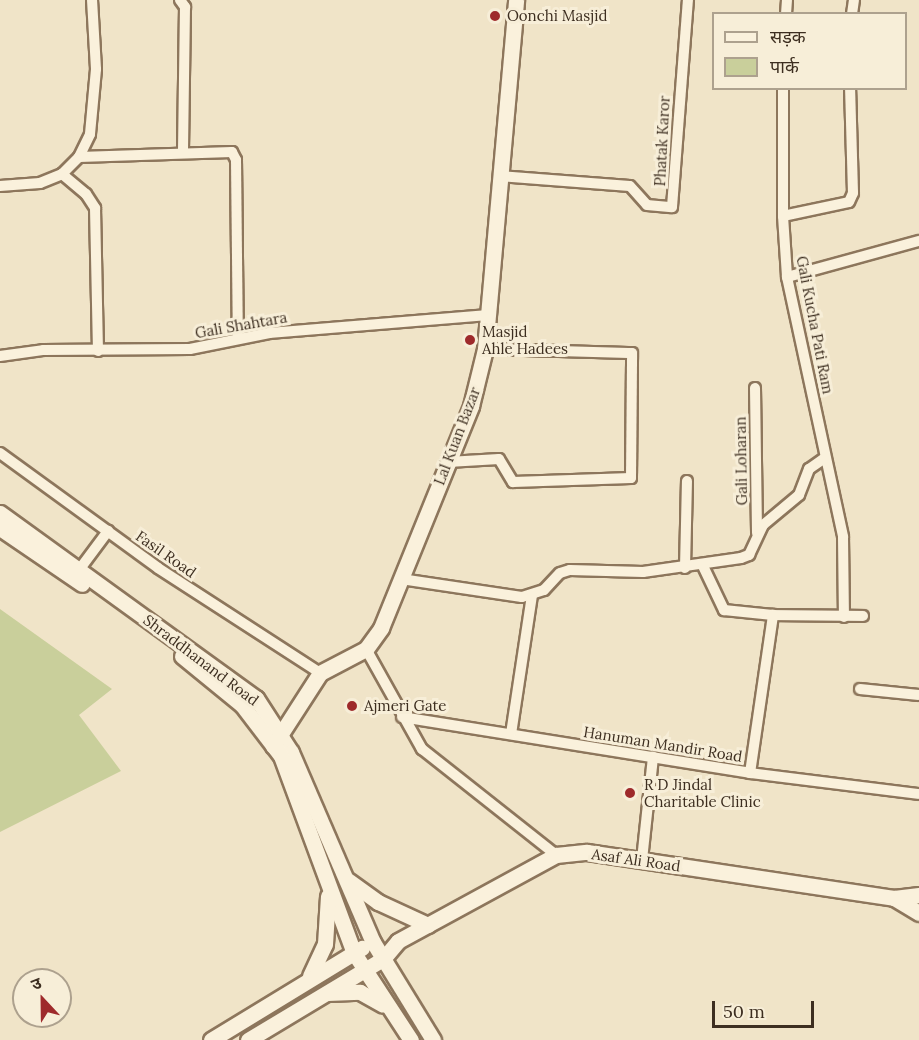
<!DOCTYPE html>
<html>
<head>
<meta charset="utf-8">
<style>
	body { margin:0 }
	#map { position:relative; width:919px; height:1040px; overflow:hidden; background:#f0e4c8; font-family:Lora,"Noto Sans Devanagari",serif }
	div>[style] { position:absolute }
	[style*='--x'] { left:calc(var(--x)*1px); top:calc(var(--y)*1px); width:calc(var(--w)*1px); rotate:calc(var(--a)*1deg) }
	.green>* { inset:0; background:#c9cf9b }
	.roads { filter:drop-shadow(2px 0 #8d765c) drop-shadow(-2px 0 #8d765c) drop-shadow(0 2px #8d765c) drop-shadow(0 -2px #8d765c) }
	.street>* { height:10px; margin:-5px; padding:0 5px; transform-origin:5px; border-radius:5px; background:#faf1dc }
	.secondary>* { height:15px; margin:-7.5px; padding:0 7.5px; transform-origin:7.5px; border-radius:7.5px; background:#faf1dc }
	.dots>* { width:16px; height:16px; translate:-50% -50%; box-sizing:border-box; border:3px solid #f7eed8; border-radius:50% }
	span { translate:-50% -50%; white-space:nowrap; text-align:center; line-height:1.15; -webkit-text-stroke:6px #f7eed8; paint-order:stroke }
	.poi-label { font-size:15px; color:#3d2e20 }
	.left { translate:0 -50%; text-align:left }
	.street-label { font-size:15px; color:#3d2e20 }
	.legend { position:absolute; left:712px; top:12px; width:195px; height:78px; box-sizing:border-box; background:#f7eed8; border:2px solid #ada18e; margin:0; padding:8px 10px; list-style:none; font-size:18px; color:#3d2e20 }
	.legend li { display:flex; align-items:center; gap:12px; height:30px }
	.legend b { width:30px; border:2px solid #ada18e }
	.north { position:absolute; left:12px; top:968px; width:60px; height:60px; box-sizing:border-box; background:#f7eed8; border:2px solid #ada18e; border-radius:50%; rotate:338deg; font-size:16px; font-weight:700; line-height:24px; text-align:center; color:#3d2e20 }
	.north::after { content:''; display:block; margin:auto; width:21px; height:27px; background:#9e2a2b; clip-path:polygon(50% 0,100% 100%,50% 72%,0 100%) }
	.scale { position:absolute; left:712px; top:1001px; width:102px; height:27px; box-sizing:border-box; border:3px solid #3d2e20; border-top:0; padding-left:8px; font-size:18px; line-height:21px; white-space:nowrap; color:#3d2e20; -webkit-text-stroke:4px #f7eed8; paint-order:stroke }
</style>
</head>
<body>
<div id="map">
	<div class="green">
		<div style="clip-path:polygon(0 609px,112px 689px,79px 715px,121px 771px,0 832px)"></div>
	</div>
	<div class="roads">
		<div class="street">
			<div style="--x:180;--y:0;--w:9;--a:54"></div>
			<div style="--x:185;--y:7;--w:146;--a:90.8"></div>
			<div style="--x:786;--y:14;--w:14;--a:-86"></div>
			<div style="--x:852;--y:14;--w:14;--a:-82"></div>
			<div style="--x:783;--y:88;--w:128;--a:90"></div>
			<div style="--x:783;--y:216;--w:61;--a:86.2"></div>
			<div style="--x:787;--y:277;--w:266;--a:77.8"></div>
			<div style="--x:843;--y:537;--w:80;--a:89.3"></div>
			<div style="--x:79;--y:157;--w:153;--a:-1.9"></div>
			<div style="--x:232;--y:152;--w:9;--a:63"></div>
			<div style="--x:236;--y:160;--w:177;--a:89.4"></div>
			<div style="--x:62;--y:174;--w:31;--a:40"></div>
			<div style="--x:86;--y:194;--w:17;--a:57"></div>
			<div style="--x:95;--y:208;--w:143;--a:88.8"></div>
			<div style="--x:499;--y:176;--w:131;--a:4.4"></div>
			<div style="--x:630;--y:186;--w:25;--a:48"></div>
			<div style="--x:647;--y:205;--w:25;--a:5"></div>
			<div style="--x:672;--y:207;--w:208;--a:-85.6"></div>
			<div style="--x:0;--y:186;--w:40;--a:-4.3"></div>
			<div style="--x:40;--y:183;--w:24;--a:-22"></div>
			<div style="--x:62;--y:174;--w:24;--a:-45"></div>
			<div style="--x:79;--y:157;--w:25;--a:-64"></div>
			<div style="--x:90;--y:134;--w:65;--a:-84.7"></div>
			<div style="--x:96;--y:69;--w:69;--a:-93.3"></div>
			<div style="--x:783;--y:216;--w:67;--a:-12"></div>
			<div style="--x:849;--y:202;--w:10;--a:-66"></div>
			<div style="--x:853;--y:193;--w:105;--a:-91.6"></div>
			<div style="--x:787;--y:277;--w:137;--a:-15.3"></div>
			<div style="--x:0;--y:356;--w:43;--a:-7.9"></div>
			<div style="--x:43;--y:350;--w:147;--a:-0.4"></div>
			<div style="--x:190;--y:349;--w:81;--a:-11.4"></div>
			<div style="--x:269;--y:333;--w:220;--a:-4.7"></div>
			<div style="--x:755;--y:388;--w:145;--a:89.2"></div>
			<div style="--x:0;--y:453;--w:195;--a:36"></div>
			<div style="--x:158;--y:568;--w:193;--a:32.9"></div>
			<div style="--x:448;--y:462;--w:51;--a:-3.4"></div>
			<div style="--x:499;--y:459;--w:27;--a:59"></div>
			<div style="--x:513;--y:482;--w:118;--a:-1.9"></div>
			<div style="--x:631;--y:478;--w:125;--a:-89.5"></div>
			<div style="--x:632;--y:353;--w:147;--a:-178.4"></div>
			<div style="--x:703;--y:566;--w:49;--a:64.5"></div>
			<div style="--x:724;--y:610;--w:49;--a:5.8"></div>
			<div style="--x:685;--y:568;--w:87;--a:-88.7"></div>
			<div style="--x:79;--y:570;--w:49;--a:-53.4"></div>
			<div style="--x:401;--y:579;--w:122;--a:8.5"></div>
			<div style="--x:522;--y:597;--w:23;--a:-18"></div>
			<div style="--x:544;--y:590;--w:23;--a:-47"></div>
			<div style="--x:560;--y:573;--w:10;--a:-17"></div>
			<div style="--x:570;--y:570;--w:73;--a:1.6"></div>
			<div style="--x:643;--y:572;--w:99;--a:-8.1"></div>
			<div style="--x:741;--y:558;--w:9;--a:-21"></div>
			<div style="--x:749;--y:555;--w:33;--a:-65"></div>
			<div style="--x:763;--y:525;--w:47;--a:-39.8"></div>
			<div style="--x:799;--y:495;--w:28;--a:-69"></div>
			<div style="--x:809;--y:469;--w:19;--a:-35"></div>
			<div style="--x:366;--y:649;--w:115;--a:60.8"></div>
			<div style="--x:422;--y:749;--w:171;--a:38.3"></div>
			<div style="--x:860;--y:689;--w:59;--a:5.8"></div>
			<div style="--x:402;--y:717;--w:352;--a:9.1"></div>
			<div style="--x:750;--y:773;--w:170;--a:7.1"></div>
			<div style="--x:511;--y:734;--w:141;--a:-81.4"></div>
			<div style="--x:750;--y:773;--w:160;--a:-81.7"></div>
			<div style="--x:773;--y:615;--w:90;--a:0.6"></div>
			<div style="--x:642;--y:860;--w:104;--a:-83.9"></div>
		</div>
		<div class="secondary">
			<div style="--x:0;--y:513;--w:316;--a:35.9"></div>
			<div style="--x:256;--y:698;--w:64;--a:57.1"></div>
			<div style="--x:291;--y:752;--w:207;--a:66.7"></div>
			<div style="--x:373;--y:942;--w:115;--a:58.5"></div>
			<div style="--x:0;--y:528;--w:99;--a:34.3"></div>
			<div style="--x:182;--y:656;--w:77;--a:39.2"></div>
			<div style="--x:242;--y:705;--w:64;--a:52.6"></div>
			<div style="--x:281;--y:756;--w:210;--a:69.7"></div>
			<div style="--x:354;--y:953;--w:104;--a:56.8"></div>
			<div style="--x:273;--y:746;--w:87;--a:-57.2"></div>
			<div style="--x:320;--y:673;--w:52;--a:-27.6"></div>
			<div style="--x:366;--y:649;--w:26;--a:-54"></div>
			<div style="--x:381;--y:628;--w:240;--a:-67.9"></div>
			<div style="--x:471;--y:406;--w:59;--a:-76.2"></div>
			<div style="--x:485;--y:349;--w:350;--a:-84.9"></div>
			<div style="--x:349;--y:881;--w:36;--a:36"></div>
			<div style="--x:378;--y:902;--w:55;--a:24.7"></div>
			<div style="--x:894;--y:898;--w:29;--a:31"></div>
			<div style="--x:310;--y:976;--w:35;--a:-65"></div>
			<div style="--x:325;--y:944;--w:48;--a:-86.4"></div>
			<div style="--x:327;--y:993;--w:33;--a:-2"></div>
			<div style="--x:360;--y:992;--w:26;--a:29"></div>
			<div style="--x:211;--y:1040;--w:177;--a:-31.4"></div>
			<div style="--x:248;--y:1040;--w:157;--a:-31"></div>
			<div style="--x:383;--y:959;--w:23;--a:-50"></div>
			<div style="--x:398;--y:941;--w:180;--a:-28.6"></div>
			<div style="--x:556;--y:855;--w:31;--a:-6"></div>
			<div style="--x:587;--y:852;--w:310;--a:8.5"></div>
			<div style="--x:894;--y:898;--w:25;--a:-7"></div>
		</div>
	</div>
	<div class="dots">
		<div style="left:495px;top:16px;background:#9e2a2b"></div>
		<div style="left:470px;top:340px;background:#9e2a2b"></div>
		<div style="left:352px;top:706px;background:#9e2a2b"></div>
		<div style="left:630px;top:793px;background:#9e2a2b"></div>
	</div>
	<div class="poi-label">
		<span class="left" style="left:507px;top:16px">Oonchi Masjid</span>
		<span class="left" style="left:482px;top:340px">Masjid<br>Ahle Hadees</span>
		<span class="left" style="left:364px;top:706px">Ajmeri Gate</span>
		<span class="left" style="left:644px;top:793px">R D Jindal<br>Charitable Clinic</span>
	</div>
	<div class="street-label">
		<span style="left:662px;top:141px;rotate:-87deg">Phatak Karor</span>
		<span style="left:241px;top:325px;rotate:-10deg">Gali Shahtara</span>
		<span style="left:815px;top:325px;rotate:79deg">Gali Kucha Pati Ram</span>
		<span style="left:457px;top:436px;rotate:-69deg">Lal Kuan Bazar</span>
		<span style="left:741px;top:461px;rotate:-91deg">Gali Loharan</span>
		<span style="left:166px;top:554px;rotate:35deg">Fasil Road</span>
		<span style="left:201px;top:660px;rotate:37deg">Shraddhanand Road</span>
		<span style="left:663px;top:744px;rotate:9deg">Hanuman Mandir Road</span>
		<span style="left:636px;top:860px;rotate:8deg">Asaf Ali Road</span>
	</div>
	<ul class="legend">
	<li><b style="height:8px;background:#faf1dc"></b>सड़क</li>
	<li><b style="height:16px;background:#c9cf9b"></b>पार्क</li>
	</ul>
	<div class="north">उ</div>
	<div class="scale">50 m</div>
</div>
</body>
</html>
